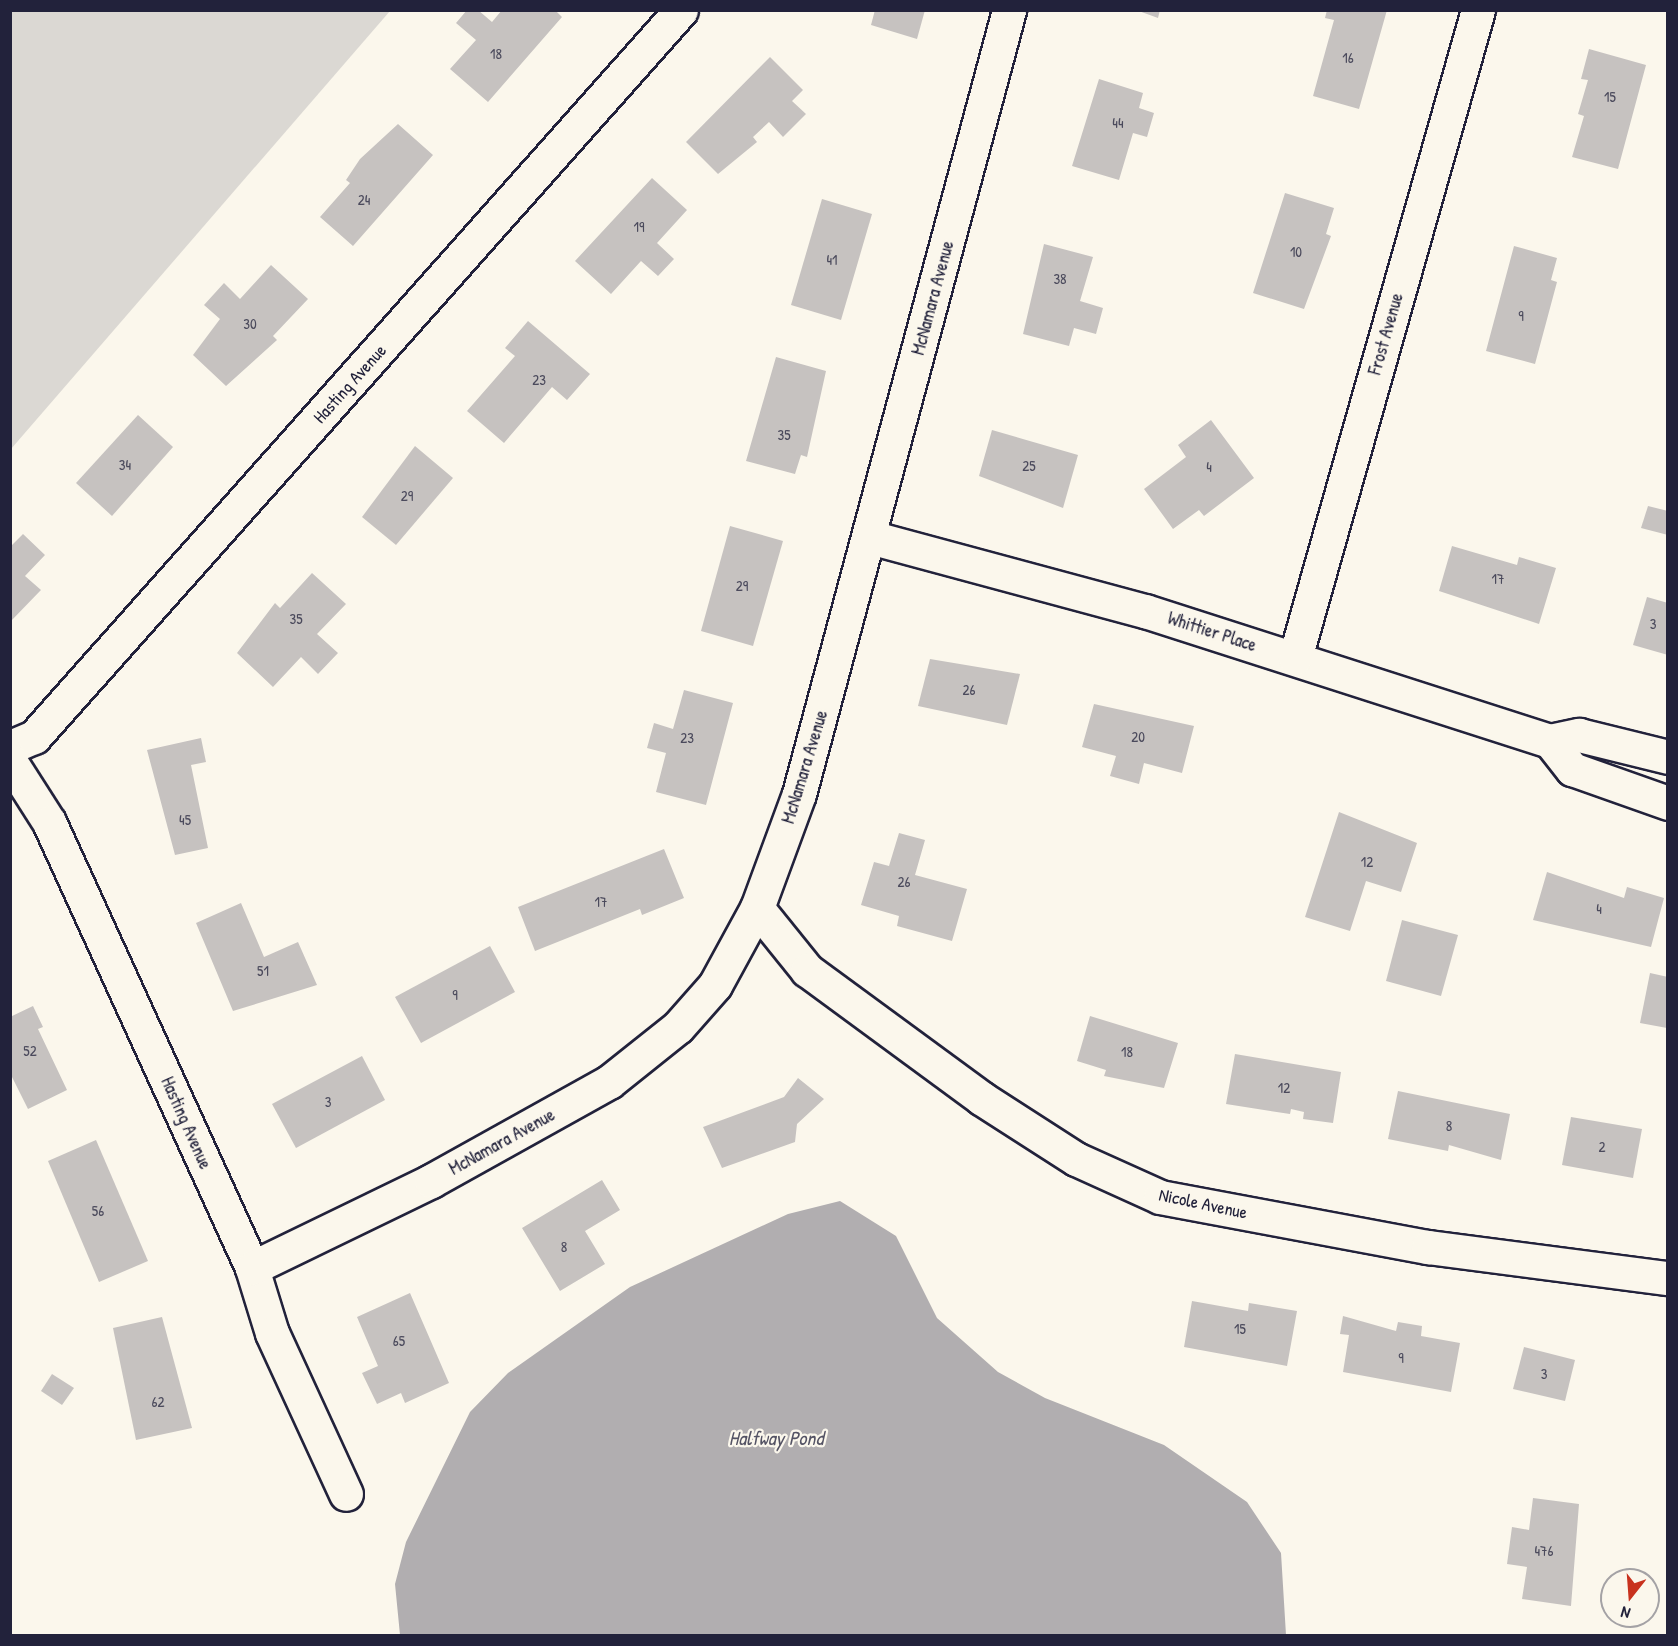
<!DOCTYPE html>
<html>
<head>
<meta charset="utf-8">
<style>
	body { margin:0 }
	#map { position:relative; width:1678px; height:1646px; overflow:hidden; background:#fbf7ec; font-family:"Patrick Hand",sans-serif }
	div>[style] { position:absolute }
	[style*='--x'] { left:calc(var(--x)*1px); top:calc(var(--y)*1px); width:calc(var(--w)*1px); rotate:calc(var(--a)*1deg) }
	.green>* { inset:0; background:#dbd8d3 }
	.water>* { inset:0; background:#b1aeb0 }
	.building>* { inset:0; background:#c6c2c0 }
	.roads { filter:drop-shadow(2px 0 #22223b) drop-shadow(-2px 0 #22223b) drop-shadow(0 2px #22223b) drop-shadow(0 -2px #22223b) }
	.street>* { height:33px; margin:-16.5px; padding:0 16.5px; transform-origin:16.5px; border-radius:16.5px; background:#fbf7ec }
	span { translate:-50% -50%; white-space:nowrap; text-align:center; line-height:1.15; -webkit-text-stroke:4.5px #fbf7ec; paint-order:stroke }
	.number-label { font-size:15px; color:#4b4a5c }
	.number-label span { -webkit-text-stroke-width:0 }
	.street-label { font-size:18px; color:#22223b }
	.water-label { font-size:20px; color:#545364; font-style:italic }
	.frame { position:absolute; inset:0; border:12px solid #22223b; pointer-events:none }
	.north { position:absolute; left:1600px; top:1568px; width:60px; height:60px; box-sizing:border-box; background:#fbf7ec; border:2px solid #a4a2a5; border-radius:50%; rotate:197deg; font-size:16px; font-weight:700; line-height:24px; text-align:center; color:#22223b }
	.north::after { content:''; display:block; margin:auto; width:21px; height:27px; background:#c8321e; clip-path:polygon(50% 0,100% 100%,50% 72%,0 100%) }
</style>
</head>
<body>
<div id="map">
	<div class="green">
		<div style="clip-path:polygon(11px 10px,390px 11px,11px 449px,10px 11px)"></div>
	</div>
	<div class="water">
		<div style="clip-path:polygon(840px 1201px,896px 1236px,937px 1318px,998px 1372px,1045px 1398px,1164px 1445px,1247px 1502px,1281px 1553px,1286px 1635px,400px 1635px,395px 1584px,406px 1542px,470px 1412px,508px 1373px,630px 1287px,788px 1214px)"></div>
	</div>
	<div class="building">
		<div style="clip-path:polygon(467px 10px,478px 10px,492px 22px,502px 10px,555px 10px,562px 17px,488px 102px,450px 69px,476px 40px,456px 23px)"></div>
		<div style="clip-path:polygon(875px 10px,925px 10px,917px 39px,871px 25px)"></div>
		<div style="clip-path:polygon(1136px 10px,1160px 10px,1158px 18px)"></div>
		<div style="clip-path:polygon(1327px 10px,1387px 10px,1359px 109px,1313px 96px,1334px 20px,1325px 18px)"></div>
		<div style="clip-path:polygon(1589px 49px,1646px 65px,1618px 169px,1572px 157px,1584px 116px,1578px 114px,1588px 80px,1581px 79px)"></div>
		<div style="clip-path:polygon(770px 57px,803px 90px,792px 101px,806px 114px,783px 137px,769px 122px,753px 137px,757px 142px,718px 174px,686px 142px)"></div>
		<div style="clip-path:polygon(1099px 79px,1143px 93px,1139px 108px,1154px 113px,1147px 137px,1133px 133px,1119px 180px,1072px 166px)"></div>
		<div style="clip-path:polygon(398px 124px,433px 155px,353px 246px,320px 217px,350px 183px,346px 180px,360px 159px)"></div>
		<div style="clip-path:polygon(652px 178px,687px 210px,657px 243px,674px 259px,658px 276px,641px 261px,611px 294px,575px 261px)"></div>
		<div style="clip-path:polygon(1285px 193px,1334px 208px,1326px 234px,1331px 236px,1304px 309px,1253px 293px)"></div>
		<div style="clip-path:polygon(822px 199px,872px 214px,841px 320px,791px 305px)"></div>
		<div style="clip-path:polygon(1044px 244px,1093px 257px,1080px 301px,1103px 308px,1096px 334px,1074px 328px,1069px 346px,1023px 334px)"></div>
		<div style="clip-path:polygon(1514px 246px,1557px 258px,1551px 280px,1557px 282px,1535px 364px,1486px 351px)"></div>
		<div style="clip-path:polygon(271px 265px,308px 299px,273px 336px,277px 340px,226px 386px,193px 355px,220px 319px,204px 305px,224px 283px,240px 299px)"></div>
		<div style="clip-path:polygon(528px 321px,590px 374px,567px 400px,552px 387px,504px 443px,467px 411px,515px 356px,505px 348px)"></div>
		<div style="clip-path:polygon(776px 357px,826px 371px,807px 457px,801px 455px,795px 474px,746px 461px)"></div>
		<div style="clip-path:polygon(138px 415px,173px 447px,112px 516px,76px 483px)"></div>
		<div style="clip-path:polygon(1211px 420px,1254px 478px,1204px 516px,1199px 510px,1173px 529px,1144px 489px,1186px 457px,1178px 445px)"></div>
		<div style="clip-path:polygon(992px 430px,1078px 455px,1063px 508px,979px 476px)"></div>
		<div style="clip-path:polygon(415px 446px,453px 478px,396px 545px,362px 517px)"></div>
		<div style="clip-path:polygon(1648px 506px,1668px 511px,1668px 535px,1641px 528px)"></div>
		<div style="clip-path:polygon(730px 526px,783px 541px,753px 646px,701px 631px)"></div>
		<div style="clip-path:polygon(23px 534px,45px 555px,25px 576px,41px 590px,10px 622px,10px 547px)"></div>
		<div style="clip-path:polygon(1452px 546px,1517px 565px,1519px 557px,1556px 568px,1539px 624px,1439px 591px)"></div>
		<div style="clip-path:polygon(312px 573px,346px 604px,317px 634px,338px 653px,318px 674px,301px 657px,273px 687px,237px 653px,275px 603px,280px 608px)"></div>
		<div style="clip-path:polygon(1647px 597px,1668px 603px,1668px 655px,1633px 645px)"></div>
		<div style="clip-path:polygon(930px 659px,1020px 674px,1007px 725px,918px 706px)"></div>
		<div style="clip-path:polygon(684px 690px,733px 703px,706px 805px,656px 792px,666px 753px,647px 748px,654px 723px,673px 729px)"></div>
		<div style="clip-path:polygon(1094px 704px,1194px 726px,1182px 773px,1144px 763px,1139px 784px,1110px 776px,1116px 756px,1082px 747px)"></div>
		<div style="clip-path:polygon(201px 738px,206px 762px,191px 765px,208px 848px,175px 855px,147px 750px)"></div>
		<div style="clip-path:polygon(1339px 812px,1417px 843px,1401px 892px,1366px 881px,1350px 931px,1305px 917px)"></div>
		<div style="clip-path:polygon(899px 833px,925px 840px,915px 875px,967px 889px,952px 941px,897px 926px,899px 916px,861px 905px,874px 862px,889px 866px)"></div>
		<div style="clip-path:polygon(664px 849px,684px 898px,642px 915px,640px 909px,535px 951px,518px 907px)"></div>
		<div style="clip-path:polygon(1547px 872px,1624px 898px,1627px 887px,1664px 898px,1651px 947px,1533px 920px)"></div>
		<div style="clip-path:polygon(241px 903px,264px 957px,298px 942px,317px 985px,233px 1011px,196px 923px)"></div>
		<div style="clip-path:polygon(1402px 920px,1458px 935px,1441px 996px,1386px 981px)"></div>
		<div style="clip-path:polygon(490px 946px,515px 992px,421px 1043px,395px 997px)"></div>
		<div style="clip-path:polygon(1650px 973px,1668px 977px,1667px 1028px,1640px 1023px)"></div>
		<div style="clip-path:polygon(33px 1006px,43px 1027px,38px 1029px,67px 1090px,28px 1109px,10px 1073px,10px 1017px)"></div>
		<div style="clip-path:polygon(1090px 1016px,1178px 1043px,1164px 1088px,1104px 1076px,1106px 1070px,1077px 1061px)"></div>
		<div style="clip-path:polygon(1235px 1054px,1341px 1072px,1333px 1123px,1303px 1119px,1304px 1112px,1291px 1109px,1290px 1114px,1226px 1104px)"></div>
		<div style="clip-path:polygon(362px 1056px,385px 1100px,296px 1148px,272px 1104px)"></div>
		<div style="clip-path:polygon(798px 1078px,824px 1099px,797px 1124px,795px 1142px,722px 1168px,703px 1127px,784px 1097px)"></div>
		<div style="clip-path:polygon(1398px 1091px,1510px 1114px,1501px 1160px,1449px 1145px,1448px 1151px,1388px 1139px)"></div>
		<div style="clip-path:polygon(1571px 1117px,1642px 1129px,1633px 1178px,1562px 1165px)"></div>
		<div style="clip-path:polygon(96px 1140px,148px 1261px,99px 1282px,48px 1161px)"></div>
		<div style="clip-path:polygon(602px 1180px,620px 1210px,585px 1231px,605px 1264px,560px 1291px,522px 1228px)"></div>
		<div style="clip-path:polygon(410px 1293px,449px 1383px,405px 1403px,401px 1393px,377px 1404px,362px 1373px,378px 1366px,357px 1317px)"></div>
		<div style="clip-path:polygon(1192px 1301px,1248px 1311px,1249px 1303px,1297px 1311px,1287px 1366px,1184px 1347px)"></div>
		<div style="clip-path:polygon(1343px 1316px,1396px 1331px,1398px 1322px,1422px 1326px,1421px 1336px,1460px 1343px,1451px 1392px,1343px 1372px,1349px 1335px,1340px 1334px)"></div>
		<div style="clip-path:polygon(162px 1317px,192px 1428px,136px 1440px,113px 1328px)"></div>
		<div style="clip-path:polygon(1524px 1347px,1575px 1360px,1565px 1401px,1513px 1389px)"></div>
		<div style="clip-path:polygon(52px 1374px,74px 1388px,62px 1405px,41px 1391px)"></div>
		<div style="clip-path:polygon(1533px 1498px,1579px 1504px,1571px 1606px,1522px 1599px,1527px 1567px,1507px 1564px,1512px 1527px,1529px 1530px)"></div>
	</div>
	<div class="roads">
		<div class="street">
			<div style="--x:870;--y:537;--w:285;--a:15.1"></div>
			<div style="--x:1145;--y:611;--w:425;--a:17.8"></div>
			<div style="--x:1550;--y:741;--w:30;--a:-12"></div>
			<div style="--x:1579;--y:735;--w:92;--a:13.9"></div>
			<div style="--x:1295;--y:658;--w:673;--a:-74.23"></div>
			<div style="--x:1550;--y:741;--w:36;--a:52"></div>
			<div style="--x:1572;--y:769;--w:102;--a:19.5"></div>
			<div style="--x:10;--y:747;--w:26;--a:-23"></div>
			<div style="--x:34;--y:737;--w:973;--a:-48.33"></div>
			<div style="--x:10;--y:761;--w:72;--a:57.4"></div>
			<div style="--x:49;--y:822;--w:490;--a:65.5"></div>
			<div style="--x:252;--y:1268;--w:68;--a:72.9"></div>
			<div style="--x:272;--y:1333;--w:177;--a:65.3"></div>
			<div style="--x:757;--y:908;--w:80;--a:51.1"></div>
			<div style="--x:807;--y:970;--w:216;--a:36.3"></div>
			<div style="--x:981;--y:1098;--w:113;--a:32.7"></div>
			<div style="--x:1076;--y:1159;--w:92;--a:24.3"></div>
			<div style="--x:1160;--y:1197;--w:273;--a:10.6"></div>
			<div style="--x:1428;--y:1247;--w:242;--a:7.4"></div>
			<div style="--x:252;--y:1268;--w:199;--a:-25.9"></div>
			<div style="--x:431;--y:1181;--w:204;--a:-29.1"></div>
			<div style="--x:609;--y:1082;--w:88;--a:-38.6"></div>
			<div style="--x:678;--y:1027;--w:56;--a:-48.6"></div>
			<div style="--x:715;--y:985;--w:88;--a:-61.4"></div>
			<div style="--x:757;--y:908;--w:121;--a:-69.8"></div>
			<div style="--x:799;--y:794;--w:812;--a:-75"></div>
		</div>
	</div>
	<div class="number-label">
		<span style="left:496px;top:54px">18</span>
		<span style="left:1348px;top:58px">16</span>
		<span style="left:1610px;top:97px">15</span>
		<span style="left:1118px;top:123px">44</span>
		<span style="left:364px;top:200px">24</span>
		<span style="left:639px;top:227px">19</span>
		<span style="left:1296px;top:252px">10</span>
		<span style="left:832px;top:260px">41</span>
		<span style="left:1060px;top:279px">38</span>
		<span style="left:1521px;top:316px">9</span>
		<span style="left:250px;top:324px">30</span>
		<span style="left:539px;top:380px">23</span>
		<span style="left:784px;top:435px">35</span>
		<span style="left:125px;top:465px">34</span>
		<span style="left:1029px;top:466px">25</span>
		<span style="left:1209px;top:467px">4</span>
		<span style="left:407px;top:496px">29</span>
		<span style="left:1498px;top:579px">17</span>
		<span style="left:742px;top:586px">29</span>
		<span style="left:296px;top:619px">35</span>
		<span style="left:1653px;top:624px">3</span>
		<span style="left:969px;top:690px">26</span>
		<span style="left:1138px;top:737px">20</span>
		<span style="left:687px;top:738px">23</span>
		<span style="left:185px;top:820px">45</span>
		<span style="left:1367px;top:862px">12</span>
		<span style="left:904px;top:882px">26</span>
		<span style="left:601px;top:902px">17</span>
		<span style="left:1599px;top:909px">4</span>
		<span style="left:263px;top:971px">51</span>
		<span style="left:455px;top:995px">9</span>
		<span style="left:30px;top:1051px">52</span>
		<span style="left:1127px;top:1052px">18</span>
		<span style="left:1284px;top:1088px">12</span>
		<span style="left:328px;top:1102px">3</span>
		<span style="left:1449px;top:1126px">8</span>
		<span style="left:1602px;top:1147px">2</span>
		<span style="left:98px;top:1211px">56</span>
		<span style="left:564px;top:1247px">8</span>
		<span style="left:1240px;top:1329px">15</span>
		<span style="left:399px;top:1341px">65</span>
		<span style="left:1401px;top:1358px">9</span>
		<span style="left:1544px;top:1374px">3</span>
		<span style="left:158px;top:1402px">62</span>
		<span style="left:1544px;top:1551px">476</span>
	</div>
	<div class="street-label">
		<span style="left:933px;top:298px;rotate:-75deg">McNamara Avenue</span>
		<span style="left:1386px;top:334px;rotate:-74deg">Frost Avenue</span>
		<span style="left:350px;top:384px;rotate:-48deg">Hasting Avenue</span>
		<span style="left:1212px;top:632px;rotate:18deg">Whittier Place</span>
		<span style="left:805px;top:767px;rotate:-73deg">McNamara Avenue</span>
		<span style="left:186px;top:1123px;rotate:66deg">Hasting Avenue</span>
		<span style="left:502px;top:1142px;rotate:-29deg">McNamara Avenue</span>
		<span style="left:1203px;top:1204px;rotate:12deg">Nicole Avenue</span>
	</div>
	<div class="water-label">
		<span style="left:776px;top:1437px">Halfway Pond</span>
	</div>
	<div class="frame"></div>
	<div class="north">N</div>
</div>
</body>
</html>
